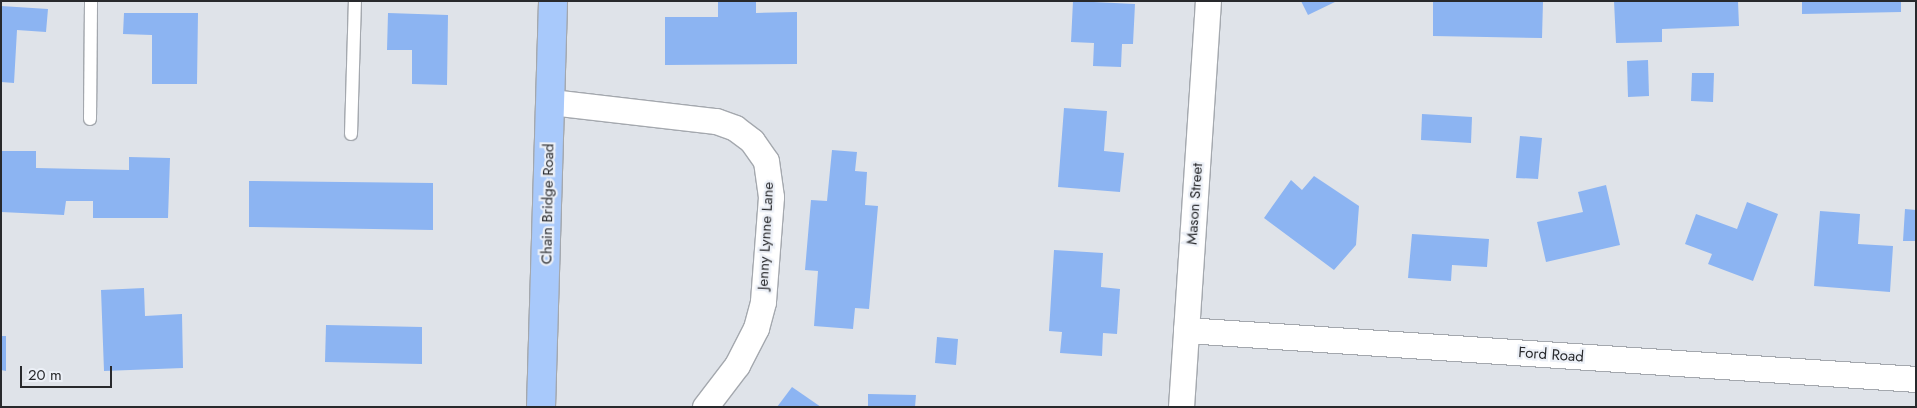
<!DOCTYPE html>
<html>
<head>
<meta charset="utf-8">
<style>
	body { margin:0 }
	#map { position:relative; width:1917px; height:408px; overflow:hidden; background:#dfe3e9; font-family:Jost,sans-serif }
	div>[style] { position:absolute }
	[style*='--x'] { left:calc(var(--x)*1px); top:calc(var(--y)*1px); width:calc(var(--w)*1px); rotate:calc(var(--a)*1deg) }
	.building>* { inset:0; background:#8cb4f2 }
	.roads { filter:drop-shadow(1px 0 #a4a8ae) drop-shadow(-1px 0 #a4a8ae) drop-shadow(0 1px #a4a8ae) drop-shadow(0 -1px #a4a8ae) }
	.lane>* { height:12px; margin:-6px; padding:0 6px; transform-origin:6px; border-radius:6px; background:#fff }
	.street>* { height:25px; margin:-12.5px; padding:0 12.5px; transform-origin:12.5px; border-radius:12.5px; background:#fff }
	.primary>* { height:28px; margin:-14px; padding:0 14px; transform-origin:14px; border-radius:14px; background:#a8c9fb }
	span { translate:-50% -50%; white-space:nowrap; text-align:center; line-height:1.15; -webkit-text-stroke:4.5px #ecf0f7; paint-order:stroke }
	.street-label { font-size:15px; color:#28292c }
	.frame { position:absolute; inset:0; border:2px solid #28292c; pointer-events:none }
	.scale { position:absolute; left:20px; top:366px; width:92px; height:22px; box-sizing:border-box; border:2px solid #28292c; border-top:0; padding-left:6px; font-size:15px; line-height:18px; white-space:nowrap; color:#28292c; -webkit-text-stroke:4px #ecf0f7; paint-order:stroke }
</style>
</head>
<body>
<div id="map">
	<div class="building">
		<div style="clip-path:polygon(718px 1px,756px 1px,756px 13px,797px 12px,797px 64px,665px 65px,665px 17px,718px 17px)"></div>
		<div style="clip-path:polygon(1073px 1px,1135px 4px,1133px 44px,1122px 44px,1121px 67px,1093px 66px,1094px 43px,1071px 42px)"></div>
		<div style="clip-path:polygon(1301px 1px,1337px 1px,1308px 15px)"></div>
		<div style="clip-path:polygon(1433px 1px,1543px 1px,1542px 38px,1433px 36px)"></div>
		<div style="clip-path:polygon(1614px 1px,1738px 1px,1739px 26px,1662px 29px,1662px 42px,1616px 43px)"></div>
		<div style="clip-path:polygon(1802px 1px,1901px 1px,1901px 12px,1802px 14px)"></div>
		<div style="clip-path:polygon(1px 6px,48px 9px,46px 32px,17px 30px,14px 83px,1px 82px)"></div>
		<div style="clip-path:polygon(124px 13px,198px 13px,197px 84px,152px 84px,152px 35px,123px 34px)"></div>
		<div style="clip-path:polygon(388px 13px,448px 15px,447px 85px,412px 84px,412px 50px,387px 50px)"></div>
		<div style="clip-path:polygon(1648px 60px,1649px 96px,1628px 97px,1627px 61px)"></div>
		<div style="clip-path:polygon(1692px 73px,1714px 73px,1713px 102px,1691px 101px)"></div>
		<div style="clip-path:polygon(1064px 108px,1107px 111px,1104px 151px,1124px 153px,1120px 192px,1058px 187px)"></div>
		<div style="clip-path:polygon(1422px 114px,1472px 117px,1471px 143px,1421px 140px)"></div>
		<div style="clip-path:polygon(1520px 136px,1542px 138px,1538px 179px,1516px 178px)"></div>
		<div style="clip-path:polygon(832px 150px,857px 152px,855px 171px,867px 172px,865px 205px,878px 206px,869px 309px,855px 308px,853px 329px,814px 326px,818px 271px,805px 270px,811px 200px,827px 201px)"></div>
		<div style="clip-path:polygon(1px 151px,36px 151px,36px 168px,129px 170px,129px 157px,170px 158px,168px 218px,93px 218px,93px 201px,66px 201px,64px 215px,1px 212px)"></div>
		<div style="clip-path:polygon(1314px 176px,1359px 206px,1356px 245px,1334px 270px,1264px 218px,1291px 180px,1302px 190px)"></div>
		<div style="clip-path:polygon(249px 181px,433px 183px,433px 230px,249px 227px)"></div>
		<div style="clip-path:polygon(1606px 185px,1620px 245px,1546px 262px,1537px 222px,1583px 212px,1578px 192px)"></div>
		<div style="clip-path:polygon(1747px 202px,1778px 214px,1753px 281px,1708px 264px,1712px 254px,1685px 244px,1696px 214px,1737px 229px)"></div>
		<div style="clip-path:polygon(1905px 209px,1916px 210px,1916px 241px,1903px 241px)"></div>
		<div style="clip-path:polygon(1820px 211px,1860px 214px,1858px 244px,1893px 246px,1890px 292px,1814px 286px)"></div>
		<div style="clip-path:polygon(1412px 234px,1489px 239px,1487px 267px,1452px 265px,1451px 281px,1408px 278px)"></div>
		<div style="clip-path:polygon(1054px 250px,1103px 253px,1101px 287px,1120px 289px,1117px 334px,1103px 333px,1102px 356px,1060px 353px,1062px 332px,1049px 331px)"></div>
		<div style="clip-path:polygon(144px 288px,145px 316px,182px 314px,183px 368px,104px 371px,101px 290px)"></div>
		<div style="clip-path:polygon(326px 325px,422px 327px,422px 364px,325px 362px)"></div>
		<div style="clip-path:polygon(1px 336px,6px 336px,6px 371px,1px 370px)"></div>
		<div style="clip-path:polygon(937px 337px,958px 339px,956px 365px,935px 363px)"></div>
		<div style="clip-path:polygon(792px 387px,821px 407px,777px 407px)"></div>
		<div style="clip-path:polygon(868px 394px,916px 395px,915px 407px,868px 407px)"></div>
	</div>
	<div class="roads">
		<div class="lane">
			<div style="--x:90;--y:119;--w:118;--a:-89.5"></div>
			<div style="--x:351;--y:134;--w:133;--a:-88.3"></div>
		</div>
		<div class="street">
			<div style="--x:551;--y:102;--w:166;--a:6.6"></div>
			<div style="--x:716;--y:121;--w:20;--a:20"></div>
			<div style="--x:735;--y:128;--w:21;--a:37"></div>
			<div style="--x:752;--y:141;--w:24;--a:55"></div>
			<div style="--x:766;--y:161;--w:36;--a:82"></div>
			<div style="--x:771;--y:197;--w:105;--a:94.4"></div>
			<div style="--x:763;--y:302;--w:27;--a:105"></div>
			<div style="--x:756;--y:328;--w:42;--a:117.2"></div>
			<div style="--x:737;--y:365;--w:53;--a:127.3"></div>
			<div style="--x:1186;--y:330;--w:732;--a:3.84"></div>
			<div style="--x:1181;--y:407;--w:407;--a:-86.2"></div>
		</div>
		<div class="primary">
			<div style="--x:541;--y:407;--w:406;--a:-88.3"></div>
		</div>
	</div>
	<div class="street-label">
		<span style="left:548px;top:204px;rotate:-89deg">Chain Bridge Road</span>
		<span style="left:1195px;top:204px;rotate:-86deg">Mason Street</span>
		<span style="left:766px;top:236px;rotate:-87deg">Jenny Lynne Lane</span>
		<span style="left:1551px;top:355px;rotate:4deg">Ford Road</span>
	</div>
	<div class="frame"></div>
	<div class="scale">20 m</div>
</div>
</body>
</html>
